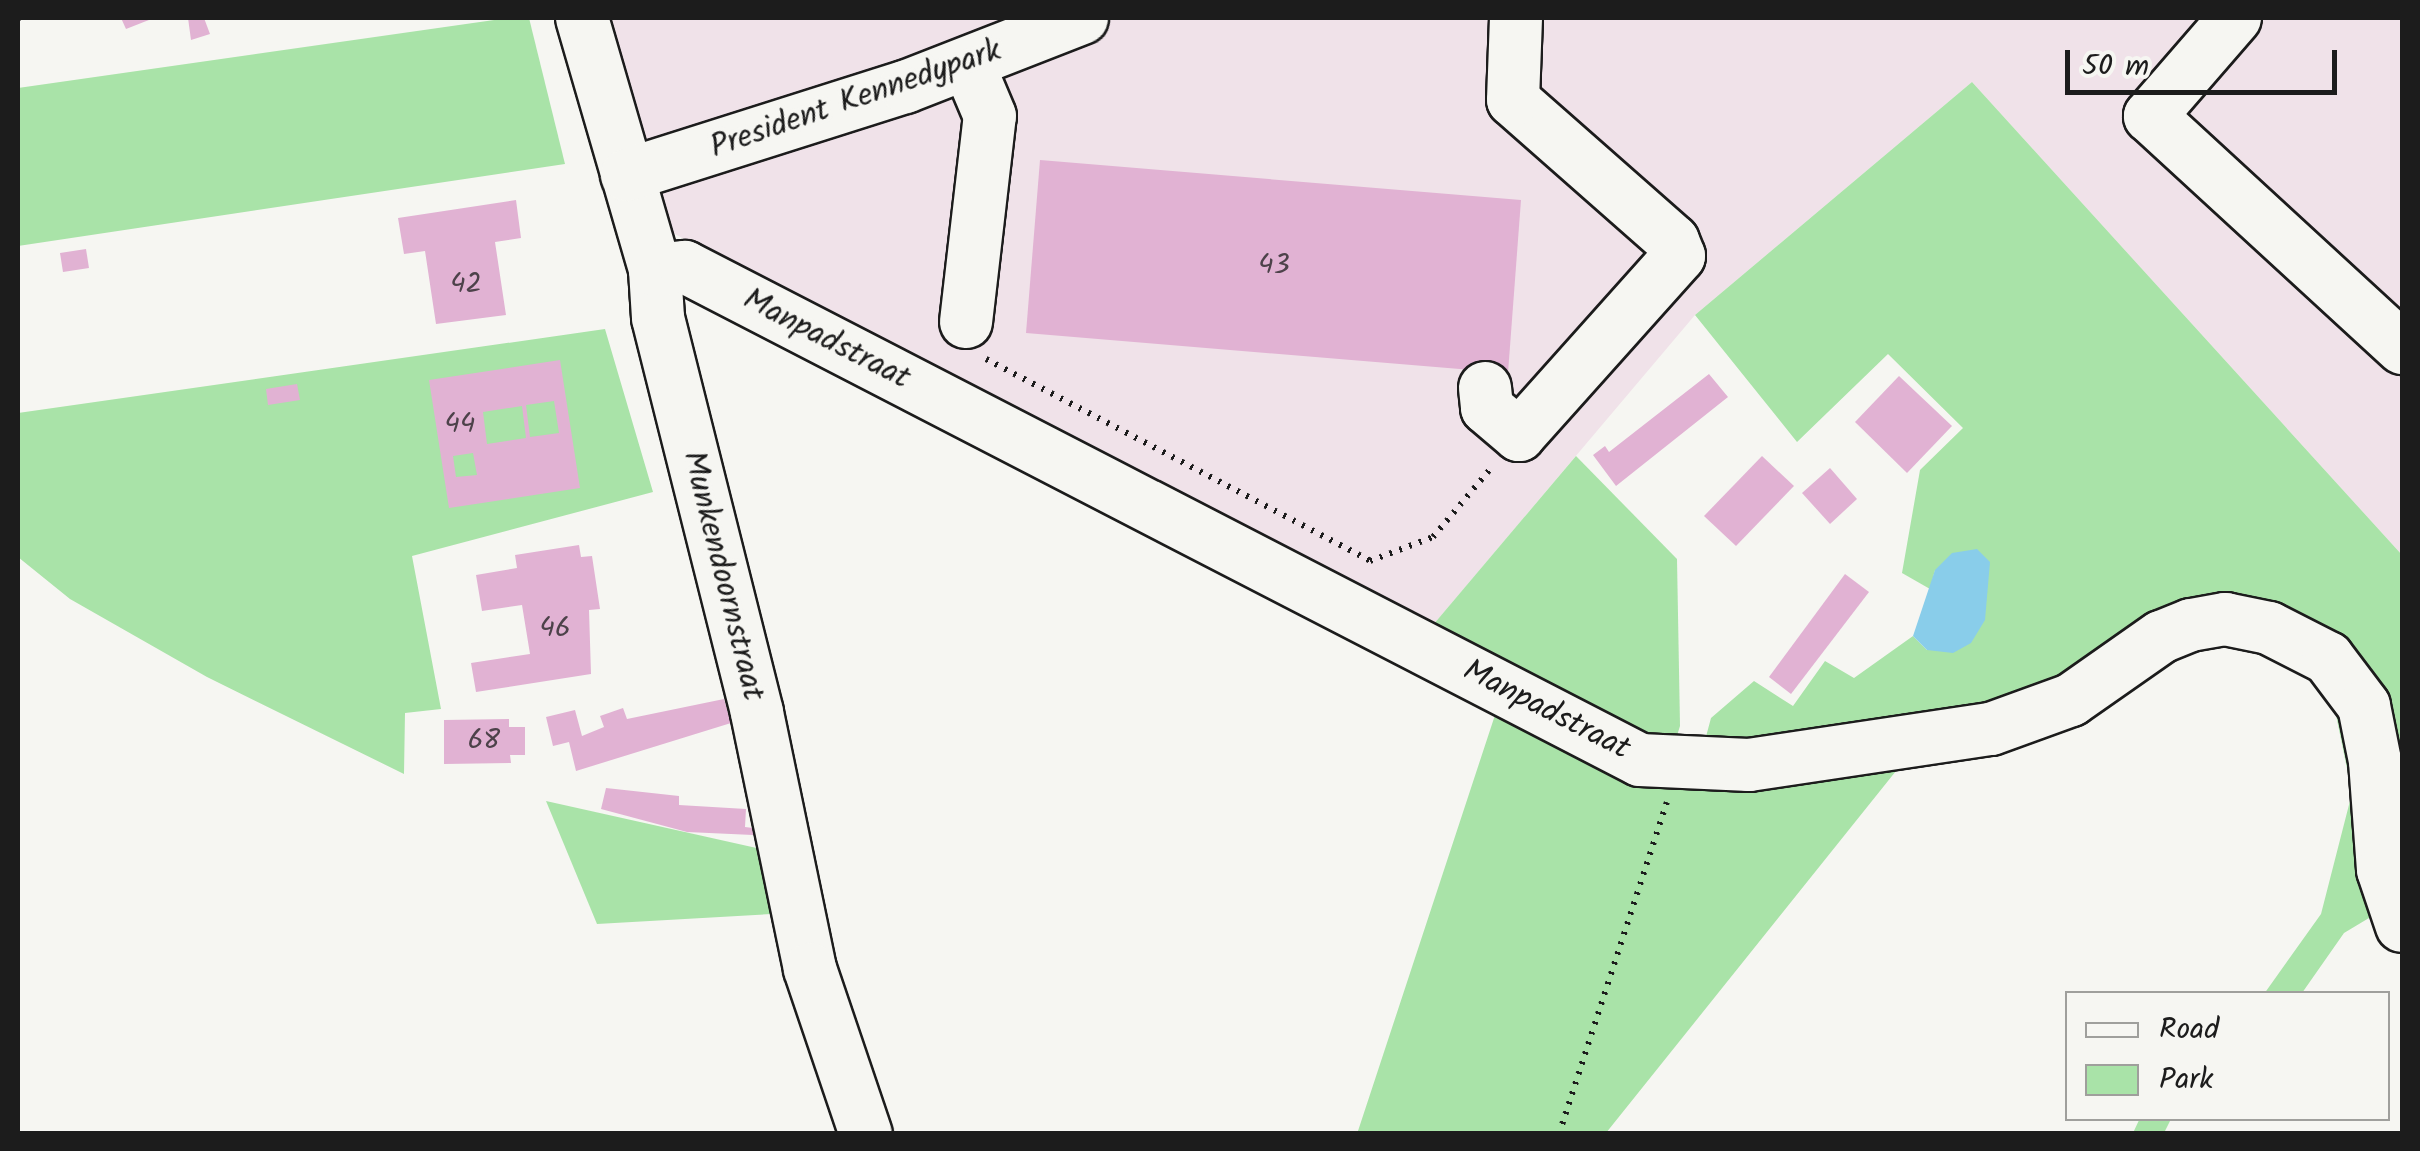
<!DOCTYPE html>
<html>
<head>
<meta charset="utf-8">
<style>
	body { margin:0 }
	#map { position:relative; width:2420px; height:1151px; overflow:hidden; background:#f6f6f2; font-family:Kalam,sans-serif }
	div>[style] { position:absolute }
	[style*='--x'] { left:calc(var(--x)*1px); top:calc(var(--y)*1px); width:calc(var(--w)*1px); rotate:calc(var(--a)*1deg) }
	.built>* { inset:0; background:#f0e2e9 }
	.green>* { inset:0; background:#a9e3a8 }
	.water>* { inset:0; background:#89cdea }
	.building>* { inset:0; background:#e1b2d3 }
	.path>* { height:6px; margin-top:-3px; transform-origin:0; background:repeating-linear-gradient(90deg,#1c1c1c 0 2.5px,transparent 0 10.5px) }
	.roads { filter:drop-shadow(2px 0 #1c1c1c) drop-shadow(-2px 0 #1c1c1c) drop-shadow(0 2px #1c1c1c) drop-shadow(0 -2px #1c1c1c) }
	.minor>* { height:52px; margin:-26px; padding:0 26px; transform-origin:26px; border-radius:26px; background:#f6f6f2 }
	span { translate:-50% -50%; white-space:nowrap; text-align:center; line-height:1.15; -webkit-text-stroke:8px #f6f6f2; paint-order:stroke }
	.number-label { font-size:28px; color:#4d424a }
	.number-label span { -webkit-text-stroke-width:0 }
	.street-label { font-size:32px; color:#1c1c1c }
	.frame { position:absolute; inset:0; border:20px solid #1c1c1c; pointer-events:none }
	.legend { position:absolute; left:2065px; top:991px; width:325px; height:130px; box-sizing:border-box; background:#f6f6f2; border:2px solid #9f9f9c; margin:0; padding:12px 18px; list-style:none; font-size:30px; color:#1c1c1c }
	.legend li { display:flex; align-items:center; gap:20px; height:50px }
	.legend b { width:50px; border:2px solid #9f9f9c }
	.scale { position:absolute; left:2065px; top:50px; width:272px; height:45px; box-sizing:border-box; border:5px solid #1c1c1c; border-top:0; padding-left:12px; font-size:30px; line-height:35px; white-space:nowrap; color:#1c1c1c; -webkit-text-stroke:8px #f6f6f2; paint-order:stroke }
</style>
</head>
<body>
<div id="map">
	<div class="built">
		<div style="clip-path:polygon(606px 18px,2402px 18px,2402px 555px,1972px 82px,1695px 315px,1422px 638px,662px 227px)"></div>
	</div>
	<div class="green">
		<div style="clip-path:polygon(508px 18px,529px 18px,565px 164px,18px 246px,18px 88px)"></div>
		<div style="clip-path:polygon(1972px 82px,2402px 555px,2402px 899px,2378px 719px,2234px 610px,1980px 720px,1704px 744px,1711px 718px,1754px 681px,1793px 706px,1825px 661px,1854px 678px,1913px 636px,1927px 650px,1935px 570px,1930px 589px,1902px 573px,1920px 470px,1963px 428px,1888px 354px,1797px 442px,1695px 315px)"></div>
		<div style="clip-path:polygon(605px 329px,653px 492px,412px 556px,441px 709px,405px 713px,404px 774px,207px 677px,70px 599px,18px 557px,18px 413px)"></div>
		<div style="clip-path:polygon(1576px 456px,1677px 559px,1680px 726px,1672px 752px,1422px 638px)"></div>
		<div style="clip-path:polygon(2347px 708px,2379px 912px,2344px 933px,2302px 993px,2264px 994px,2321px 914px,2352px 793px,2335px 710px)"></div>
		<div style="clip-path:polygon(1497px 709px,1588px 756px,1904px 761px,1606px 1133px,1357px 1134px)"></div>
		<div style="clip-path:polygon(546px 801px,761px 849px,771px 914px,597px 924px)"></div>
		<div style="clip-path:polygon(2140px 1118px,2171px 1118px,2171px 1119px,2164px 1133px,2133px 1133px)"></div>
	</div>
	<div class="water">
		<div style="clip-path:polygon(1977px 549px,1990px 562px,1985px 620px,1971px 643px,1953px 653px,1927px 650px,1913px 636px,1935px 570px,1952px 553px)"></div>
	</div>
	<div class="building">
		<div style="clip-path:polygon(121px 18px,154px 18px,126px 29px)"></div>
		<div style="clip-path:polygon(188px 18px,204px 18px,210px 34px,191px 40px)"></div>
		<div style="clip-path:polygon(1040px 160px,1521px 200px,1508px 373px,1026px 333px)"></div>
		<div style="clip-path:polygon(516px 200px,521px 238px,495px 242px,506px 315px,436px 324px,425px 251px,404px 254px,398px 218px)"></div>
		<div style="clip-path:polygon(86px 249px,89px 268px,63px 272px,60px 253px)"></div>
		<div style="clip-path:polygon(evenodd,560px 360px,580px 488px,449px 508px,429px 380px,560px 360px,554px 401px,559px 433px,530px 437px,526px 405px,554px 401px,560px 360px,522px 406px,526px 438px,487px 444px,483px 412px,522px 406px,560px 360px,473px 453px,477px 475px,456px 477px,453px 456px,473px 453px)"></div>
		<div style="clip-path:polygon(1709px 374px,1728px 397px,1616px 486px,1593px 455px,1605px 446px,1609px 452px)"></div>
		<div style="clip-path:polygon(1899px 376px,1952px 426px,1907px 473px,1855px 422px)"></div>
		<div style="clip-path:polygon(297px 384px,300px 400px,268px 405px,266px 389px)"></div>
		<div style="clip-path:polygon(1762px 456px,1794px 486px,1736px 546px,1704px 516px)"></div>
		<div style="clip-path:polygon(1830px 468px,1857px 499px,1830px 524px,1802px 493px)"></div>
		<div style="clip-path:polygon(579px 545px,581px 557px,592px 556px,600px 609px,589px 610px,591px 674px,476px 692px,471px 663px,530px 654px,522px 605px,482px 611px,476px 575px,517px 568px,515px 555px)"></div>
		<div style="clip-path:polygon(1845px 574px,1869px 592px,1791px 694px,1769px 677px)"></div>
		<div style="clip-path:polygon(724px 699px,731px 723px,576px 771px,569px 742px,553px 746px,546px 717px,575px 710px,582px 736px,604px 727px,600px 716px,623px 708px,627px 719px)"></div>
		<div style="clip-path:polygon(509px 719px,509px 727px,525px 727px,525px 755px,510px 755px,511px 763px,444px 764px,444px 720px)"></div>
		<div style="clip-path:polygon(606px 788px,679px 796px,679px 805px,746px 809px,745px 827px,753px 828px,753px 835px,687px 832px,601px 809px)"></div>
	</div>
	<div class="path">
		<div style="--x:18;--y:19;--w:1;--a:-45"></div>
		<div style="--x:986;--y:359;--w:434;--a:27.7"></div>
		<div style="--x:1370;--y:561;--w:67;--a:-20.9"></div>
		<div style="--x:1433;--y:537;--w:92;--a:-49.9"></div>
		<div style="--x:1559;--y:1134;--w:349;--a:-72"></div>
	</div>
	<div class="roads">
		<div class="minor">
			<div style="--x:582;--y:18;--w:262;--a:73.8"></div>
			<div style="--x:655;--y:270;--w:48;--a:86.4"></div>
			<div style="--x:658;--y:318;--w:407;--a:75.9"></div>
			<div style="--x:757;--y:713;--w:261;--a:78.3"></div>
			<div style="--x:810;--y:969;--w:174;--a:71.3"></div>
			<div style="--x:2235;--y:18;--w:130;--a:130.9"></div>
			<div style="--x:2150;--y:116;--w:343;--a:42.6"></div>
			<div style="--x:627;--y:175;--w:292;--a:-17.6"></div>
			<div style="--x:905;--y:87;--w:190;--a:-21.3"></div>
			<div style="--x:655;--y:270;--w:30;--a:-6"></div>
			<div style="--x:685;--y:267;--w:1075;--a:27.3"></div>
			<div style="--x:1640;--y:760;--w:109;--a:2.6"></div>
			<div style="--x:1749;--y:765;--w:245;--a:-8.5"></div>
			<div style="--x:1991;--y:729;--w:85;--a:-19.9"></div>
			<div style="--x:2071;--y:700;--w:110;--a:-35"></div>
			<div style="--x:2161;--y:637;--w:32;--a:-22"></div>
			<div style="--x:2191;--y:625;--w:35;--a:-10"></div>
			<div style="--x:2225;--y:619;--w:45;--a:11.6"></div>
			<div style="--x:2269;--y:628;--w:66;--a:27"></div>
			<div style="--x:2328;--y:658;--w:60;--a:53.1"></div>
			<div style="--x:2364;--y:706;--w:56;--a:78.7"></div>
			<div style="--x:2375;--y:761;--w:109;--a:85.8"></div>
			<div style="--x:2383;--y:870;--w:59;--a:71.3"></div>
			<div style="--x:966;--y:322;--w:207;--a:-83.4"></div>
			<div style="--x:990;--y:116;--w:56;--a:-112.9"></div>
			<div style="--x:1485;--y:388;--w:20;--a:84"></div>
			<div style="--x:1487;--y:408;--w:42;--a:40.2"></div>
			<div style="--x:1519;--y:435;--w:240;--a:-48.2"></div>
			<div style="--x:1679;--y:256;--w:16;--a:-112"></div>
			<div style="--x:1673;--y:241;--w:213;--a:-138.6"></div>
			<div style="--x:1513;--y:100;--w:82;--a:-87.9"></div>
		</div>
	</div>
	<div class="number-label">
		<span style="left:1274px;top:266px">43</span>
		<span style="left:466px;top:285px">42</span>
		<span style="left:460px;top:425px">44</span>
		<span style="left:555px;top:629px">46</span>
		<span style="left:484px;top:741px">68</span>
	</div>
	<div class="street-label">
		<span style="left:856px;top:100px;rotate:-19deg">President Kennedypark</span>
		<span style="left:826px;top:340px;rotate:27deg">Manpadstraat</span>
		<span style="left:722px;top:576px;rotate:76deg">Munkendoornstraat</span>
		<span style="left:1546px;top:711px;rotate:27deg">Manpadstraat</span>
	</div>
	<div class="frame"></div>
	<ul class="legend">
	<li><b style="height:12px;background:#f6f6f2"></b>Road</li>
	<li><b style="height:28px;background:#a9e3a8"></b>Park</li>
	</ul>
	<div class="scale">50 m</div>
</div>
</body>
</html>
